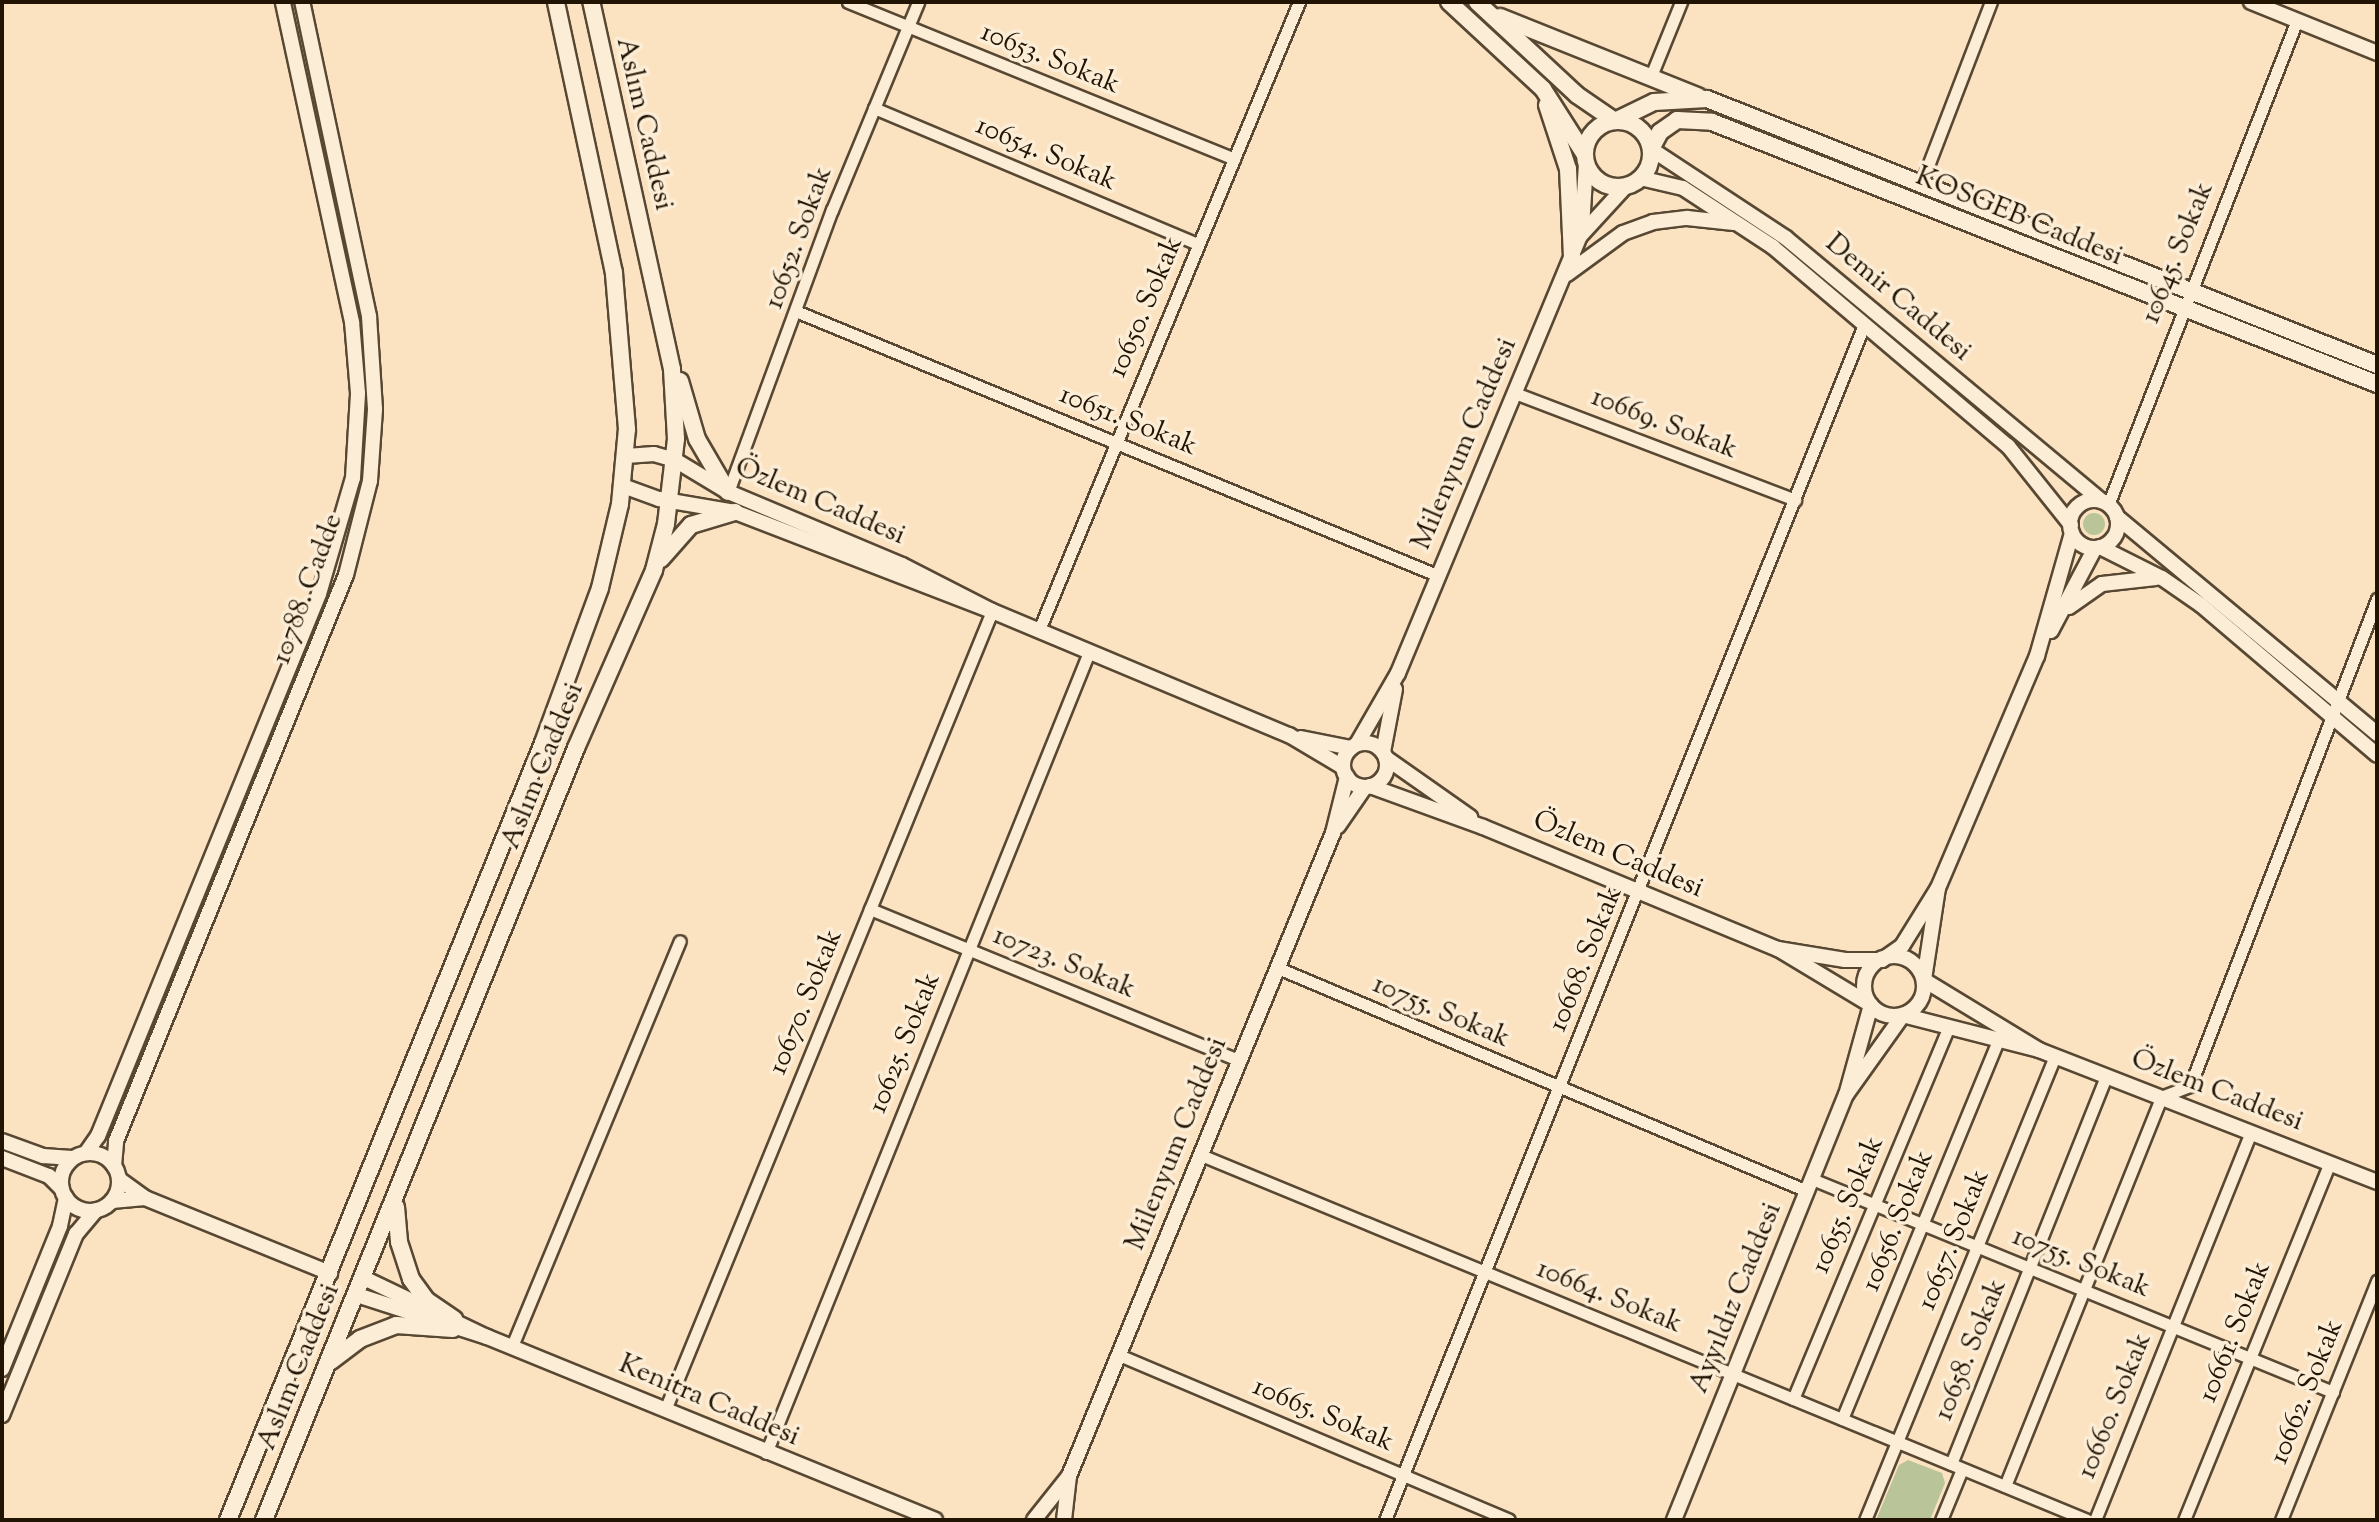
<!DOCTYPE html>
<html>
<head>
<meta charset="utf-8">
<style>
	body { margin:0 }
	#map { position:relative; width:2379px; height:1522px; overflow:hidden; background:#fbe3c2; font-family:"Sorts Mill Goudy",serif }
	div>[style] { position:absolute }
	[style*='--x'] { left:calc(var(--x)*1px); top:calc(var(--y)*1px); width:calc(var(--w)*1px); rotate:calc(var(--a)*1deg) }
	.green>* { inset:0; background:#b9c598 }
	.round { border-radius:50% }
	.roads { filter:drop-shadow(2px 0 #584833) drop-shadow(-2px 0 #584833) drop-shadow(0 2px #584833) drop-shadow(0 -2px #584833) }
	.minor>* { height:11px; margin:-5.5px; padding:0 5.5px; transform-origin:5.5px; border-radius:5.5px; background:#fcedd7 }
	.tertiary>* { height:14px; margin:-7px; padding:0 7px; transform-origin:7px; border-radius:7px; background:#fcedd7 }
	.tertiary>.ring { margin:-7px; padding:0; box-sizing:content-box; background:none; border:14px solid #fcedd7; border-radius:50% }
	.secondary>* { height:16px; margin:-8px; padding:0 8px; transform-origin:8px; border-radius:8px; background:#fcedd7 }
	.secondary>.ring { margin:-8px; padding:0; box-sizing:content-box; background:none; border:16px solid #fcedd7; border-radius:50% }
	span { translate:-50% -50%; white-space:nowrap; text-align:center; line-height:1.15; -webkit-text-stroke:7px #fcedd7; paint-order:stroke }
	.street-label { font-size:28px; color:#211403 }
	.frame { position:absolute; inset:0; border:4px solid #211403; pointer-events:none }
</style>
</head>
<body>
<div id="map">
	<div class="green">
		<div class="round" style="left:2083px;top:513px;width:22px;height:22px"></div>
		<div style="clip-path:polygon(1908px 1460px,1942px 1473px,1945px 1483px,1930px 1520px,1876px 1520px,1899px 1465px)"></div>
	</div>
	<div class="roads">
		<div class="minor">
			<div style="--x:848;--y:2;--w:417;--a:22.1"></div>
			<div style="--x:1651;--y:76;--w:80;--a:-67.9"></div>
			<div style="--x:874;--y:108;--w:351;--a:22.8"></div>
			<div style="--x:1921;--y:184;--w:195;--a:-69"></div>
			<div style="--x:798;--y:312;--w:693;--a:22.38"></div>
			<div style="--x:1515;--y:393;--w:300;--a:20.9"></div>
			<div style="--x:728;--y:492;--w:301;--a:-69.8"></div>
			<div style="--x:832;--y:210;--w:225;--a:-67.5"></div>
			<div style="--x:2108;--y:505;--w:521;--a:-68.71"></div>
			<div style="--x:1039;--y:630;--w:680;--a:-67.51"></div>
			<div style="--x:870;--y:909;--w:400;--a:22.3"></div>
			<div style="--x:1278;--y:968;--w:574;--a:22.86"></div>
			<div style="--x:1201;--y:1155;--w:958;--a:22.39"></div>
			<div style="--x:1812;--y:1179;--w:563;--a:22.24"></div>
			<div style="--x:512;--y:1346;--w:438;--a:-67.5"></div>
			<div style="--x:1119;--y:1355;--w:423;--a:22.9"></div>
			<div style="--x:1793;--y:1399;--w:401;--a:-67.3"></div>
			<div style="--x:665;--y:1410;--w:863;--a:-67.74"></div>
			<div style="--x:1842;--y:1419;--w:409;--a:-67.6"></div>
			<div style="--x:766;--y:1453;--w:864;--a:-68.04"></div>
			<div style="--x:1951;--y:1464;--w:418;--a:-68.2"></div>
			<div style="--x:2005;--y:1486;--w:419;--a:-68.1"></div>
			<div style="--x:2161;--y:1097;--w:31;--a:-21"></div>
			<div style="--x:2190;--y:1086;--w:522;--a:-68.99"></div>
			<div style="--x:1385;--y:1520;--w:1287;--a:-68.16"></div>
			<div style="--x:1865;--y:1520;--w:501;--a:-67.73"></div>
			<div style="--x:1941;--y:1520;--w:55;--a:-67.6"></div>
			<div style="--x:2095;--y:1520;--w:418;--a:-68.1"></div>
			<div style="--x:2184;--y:1520;--w:386;--a:-67.8"></div>
			<div style="--x:2281;--y:1520;--w:258;--a:-68.1"></div>
		</div>
		<div class="tertiary">
			<div style="--x:2251;--y:2;--w:136;--a:22"></div>
			<div style="--x:1651;--y:149;--w:162;--a:33.4"></div>
			<div style="--x:1786;--y:238;--w:411;--a:39.8"></div>
			<div style="--x:1640;--y:178;--w:44;--a:13.1"></div>
			<div style="--x:1683;--y:188;--w:108;--a:33.2"></div>
			<div style="--x:1773;--y:247;--w:308;--a:40.3"></div>
			<div style="--x:2008;--y:446;--w:101;--a:51.4"></div>
			<div style="--x:1582;--y:227;--w:64;--a:-86.4"></div>
			<div style="--x:1567;--y:274;--w:69;--a:-36.2"></div>
			<div style="--x:1623;--y:233;--w:32;--a:-20"></div>
			<div style="--x:1653;--y:222;--w:34;--a:-7"></div>
			<div style="--x:1687;--y:218;--w:47;--a:6.1"></div>
			<div style="--x:623;--y:486;--w:38;--a:20"></div>
			<div style="--x:659;--y:499;--w:77;--a:9.7"></div>
			<div style="--x:735;--y:512;--w:275;--a:21.1"></div>
			<div style="--x:992;--y:611;--w:101;--a:-152.9"></div>
			<div style="--x:902;--y:565;--w:189;--a:-157.2"></div>
			<div style="--x:728;--y:492;--w:62;--a:-148.9"></div>
			<div style="--x:675;--y:460;--w:22;--a:-164"></div>
			<div style="--x:654;--y:454;--w:28;--a:176"></div>
			<div class="ring" style="left:2070px;top:500px;width:34px;height:34px"></div>
			<div style="--x:2117;--y:517;--w:339;--a:39.8"></div>
			<div style="--x:2100;--y:547;--w:69;--a:26.6"></div>
			<div style="--x:2162;--y:578;--w:47;--a:34.7"></div>
			<div style="--x:2201;--y:605;--w:231;--a:40.4"></div>
			<div style="--x:2069;--y:607;--w:40;--a:-34.9"></div>
			<div style="--x:2102;--y:584;--w:54;--a:-6.3"></div>
			<div style="--x:992;--y:611;--w:322;--a:22.7"></div>
			<div style="--x:1289;--y:735;--w:63;--a:30.7"></div>
			<div style="--x:2051;--y:631;--w:94;--a:-62.1"></div>
			<div style="--x:1301;--y:738;--w:51;--a:11.3"></div>
			<div class="ring" style="left:1343px;top:743px;width:30px;height:30px"></div>
			<div style="--x:1357;--y:744;--w:82;--a:-60"></div>
			<div style="--x:1398;--y:673;--w:473;--a:-67.4"></div>
			<div style="--x:1580;--y:236;--w:68;--a:-47.4"></div>
			<div style="--x:1383;--y:752;--w:64;--a:-79.2"></div>
			<div style="--x:1386;--y:758;--w:103;--a:35.1"></div>
			<div style="--x:1370;--y:786;--w:120;--a:19.9"></div>
			<div style="--x:1483;--y:827;--w:319;--a:22.5"></div>
			<div style="--x:1338;--y:826;--w:47;--a:-55.3"></div>
			<div style="--x:1938;--y:888;--w:93;--a:98.7"></div>
			<div style="--x:1924;--y:980;--w:135;--a:31.3"></div>
			<div style="--x:2039;--y:1050;--w:140;--a:-165.6"></div>
			<div style="--x:1903;--y:1015;--w:98;--a:125.5"></div>
			<div style="--x:1846;--y:1095;--w:93;--a:-74.5"></div>
			<div style="--x:1871;--y:1005;--w:109;--a:-148.9"></div>
			<div style="--x:1778;--y:949;--w:68;--a:9.3"></div>
			<div style="--x:1845;--y:960;--w:37;--a:0"></div>
			<div style="--x:1882;--y:960;--w:24;--a:-35"></div>
			<div style="--x:1902;--y:946;--w:68;--a:-58.2"></div>
			<div style="--x:1938;--y:888;--w:252;--a:-66.9"></div>
			<div style="--x:2037;--y:656;--w:128;--a:-74.1"></div>
			<div class="ring" style="left:1864px;top:956px;width:46px;height:46px"></div>
			<div style="--x:2039;--y:1050;--w:363;--a:21.3"></div>
			<div style="--x:2;--y:1141;--w:44;--a:20.1"></div>
			<div style="--x:43;--y:1156;--w:29;--a:4"></div>
			<div style="--x:86;--y:1153;--w:21;--a:-55"></div>
			<div style="--x:98;--y:1136;--w:585;--a:-67.82"></div>
			<div style="--x:319;--y:594;--w:121;--a:-73.7"></div>
			<div style="--x:353;--y:478;--w:85;--a:-86.6"></div>
			<div style="--x:358;--y:393;--w:71;--a:-94.8"></div>
			<div style="--x:352;--y:322;--w:327;--a:-102.2"></div>
			<div class="ring" style="left:61px;top:1153px;width:44px;height:44px"></div>
			<div style="--x:2;--y:1158;--w:50;--a:21"></div>
			<div style="--x:49;--y:1176;--w:18;--a:45"></div>
			<div style="--x:114;--y:1166;--w:25;--a:-85"></div>
			<div style="--x:116;--y:1141;--w:611;--a:-67.89"></div>
			<div style="--x:346;--y:575;--w:97;--a:-75.7"></div>
			<div style="--x:370;--y:481;--w:72;--a:-86"></div>
			<div style="--x:375;--y:409;--w:93;--a:-93.7"></div>
			<div style="--x:369;--y:316;--w:321;--a:-102"></div>
			<div style="--x:145;--y:1198;--w:200;--a:22.1"></div>
			<div style="--x:112;--y:1201;--w:33;--a:-5"></div>
			<div style="--x:145;--y:1198;--w:32;--a:-144"></div>
			<div style="--x:357;--y:1295;--w:137;--a:17.9"></div>
			<div style="--x:487;--y:1337;--w:136;--a:-154.4"></div>
			<div style="--x:487;--y:1337;--w:484;--a:22.2"></div>
			<div style="--x:2;--y:1369;--w:154;--a:-67.9"></div>
			<div style="--x:60;--y:1226;--w:29;--a:-78"></div>
			<div style="--x:2;--y:1415;--w:196;--a:-67.8"></div>
			<div style="--x:76;--y:1234;--w:31;--a:-50"></div>
			<div style="--x:1034;--y:1520;--w:56;--a:-51.5"></div>
			<div style="--x:1069;--y:1476;--w:695;--a:-67.68"></div>
			<div style="--x:1333;--y:833;--w:58;--a:-76"></div>
			<div style="--x:1064;--y:1520;--w:44;--a:-83.5"></div>
			<div style="--x:1674;--y:1520;--w:458;--a:-68"></div>
		</div>
		<div class="secondary">
			<div style="--x:1449;--y:2;--w:128;--a:42.8"></div>
			<div style="--x:1543;--y:89;--w:78;--a:57.5"></div>
			<div style="--x:1477;--y:2;--w:137;--a:42.9"></div>
			<div style="--x:1577;--y:95;--w:46;--a:34.4"></div>
			<div style="--x:1615;--y:121;--w:43;--a:-26"></div>
			<div style="--x:1654;--y:102;--w:53;--a:-3.2"></div>
			<div style="--x:1707;--y:99;--w:721;--a:21.65"></div>
			<div style="--x:1500;--y:17;--w:213;--a:21.8"></div>
			<div style="--x:1547;--y:105;--w:67;--a:71.8"></div>
			<div style="--x:1568;--y:169;--w:87;--a:87.4"></div>
			<div class="ring" style="left:1585px;top:121px;width:50px;height:50px"></div>
			<div style="--x:1651;--y:149;--w:19;--a:-62"></div>
			<div style="--x:1660;--y:132;--w:21;--a:-35"></div>
			<div style="--x:1677;--y:120;--w:35;--a:3"></div>
			<div style="--x:1712;--y:122;--w:715;--a:21.5"></div>
			<div style="--x:680;--y:381;--w:60;--a:73.7"></div>
			<div style="--x:697;--y:439;--w:61;--a:59.7"></div>
			<div style="--x:661;--y:559;--w:45;--a:-48.6"></div>
			<div style="--x:691;--y:525;--w:46;--a:-16.5"></div>
			<div style="--x:396;--y:1207;--w:35;--a:85"></div>
			<div style="--x:399;--y:1242;--w:39;--a:72"></div>
			<div style="--x:411;--y:1279;--w:26;--a:54"></div>
			<div style="--x:426;--y:1300;--w:34;--a:34"></div>
			<div style="--x:331;--y:1361;--w:36;--a:-37"></div>
			<div style="--x:360;--y:1339;--w:39;--a:-21"></div>
			<div style="--x:396;--y:1325;--w:57;--a:4"></div>
			<div style="--x:228;--y:1520;--w:838;--a:-67.93"></div>
			<div style="--x:543;--y:743;--w:165;--a:-69.8"></div>
			<div style="--x:600;--y:588;--w:86;--a:-76.6"></div>
			<div style="--x:620;--y:504;--w:75;--a:-84.7"></div>
			<div style="--x:627;--y:429;--w:157;--a:-94.8"></div>
			<div style="--x:614;--y:273;--w:277;--a:-102.1"></div>
			<div style="--x:264;--y:1520;--w:833;--a:-67.99"></div>
			<div style="--x:576;--y:748;--w:194;--a:-66.3"></div>
			<div style="--x:654;--y:570;--w:48;--a:-75.4"></div>
			<div style="--x:666;--y:524;--w:86;--a:-83.3"></div>
			<div style="--x:676;--y:439;--w:70;--a:-93.3"></div>
			<div style="--x:672;--y:369;--w:376;--a:-102.4"></div>
		</div>
	</div>
	<div class="street-label">
		<span style="left:1050px;top:59px;rotate:22deg">10653. Sokak</span>
		<span style="left:644px;top:124px;rotate:77deg">Aslım Caddesi</span>
		<span style="left:1046px;top:154px;rotate:23deg">10654. Sokak</span>
		<span style="left:2019px;top:217px;rotate:22deg">KOSGEB Caddesi</span>
		<span style="left:799px;top:238px;rotate:-70deg">10652. Sokak</span>
		<span style="left:2178px;top:253px;rotate:-68deg">10645. Sokak</span>
		<span style="left:1898px;top:298px;rotate:40deg">Demir Caddesi</span>
		<span style="left:1146px;top:307px;rotate:-67deg">10650. Sokak</span>
		<span style="left:1128px;top:421px;rotate:22deg">10651. Sokak</span>
		<span style="left:1664px;top:424px;rotate:21deg">10669. Sokak</span>
		<span style="left:1465px;top:444px;rotate:-67deg">Milenyum Caddesi</span>
		<span style="left:820px;top:502px;rotate:23deg">Özlem Caddesi</span>
		<span style="left:308px;top:589px;rotate:-70deg">10788. Cadde</span>
		<span style="left:543px;top:766px;rotate:-68deg">Aslım Caddesi</span>
		<span style="left:1618px;top:855px;rotate:23deg">Özlem Caddesi</span>
		<span style="left:1586px;top:959px;rotate:-68deg">10668. Sokak</span>
		<span style="left:1064px;top:963px;rotate:22deg">10723. Sokak</span>
		<span style="left:806px;top:1002px;rotate:-68deg">10670. Sokak</span>
		<span style="left:1441px;top:1012px;rotate:23deg">10755. Sokak</span>
		<span style="left:905px;top:1043px;rotate:-68deg">10625. Sokak</span>
		<span style="left:2217px;top:1091px;rotate:21deg">Özlem Caddesi</span>
		<span style="left:1177px;top:1144px;rotate:-68deg">Milenyum Caddesi</span>
		<span style="left:1848px;top:1205px;rotate:-67deg">10655. Sokak</span>
		<span style="left:1898px;top:1221px;rotate:-68deg">10656. Sokak</span>
		<span style="left:1954px;top:1240px;rotate:-68deg">10657. Sokak</span>
		<span style="left:2081px;top:1263px;rotate:22deg">10755. Sokak</span>
		<span style="left:1609px;top:1297px;rotate:22deg">10664. Sokak</span>
		<span style="left:1736px;top:1298px;rotate:-68deg">Ayyıldız Caddesi</span>
		<span style="left:2235px;top:1332px;rotate:-68deg">10661. Sokak</span>
		<span style="left:1971px;top:1350px;rotate:-68deg">10658. Sokak</span>
		<span style="left:299px;top:1367px;rotate:-68deg">Aslım Caddesi</span>
		<span style="left:2307px;top:1392px;rotate:-68deg">10662. Sokak</span>
		<span style="left:709px;top:1401px;rotate:23deg">Kenitra Caddesi</span>
		<span style="left:2115px;top:1406px;rotate:-68deg">10660. Sokak</span>
		<span style="left:1323px;top:1415px;rotate:23deg">10665. Sokak</span>
	</div>
	<div class="frame"></div>
</div>
</body>
</html>
